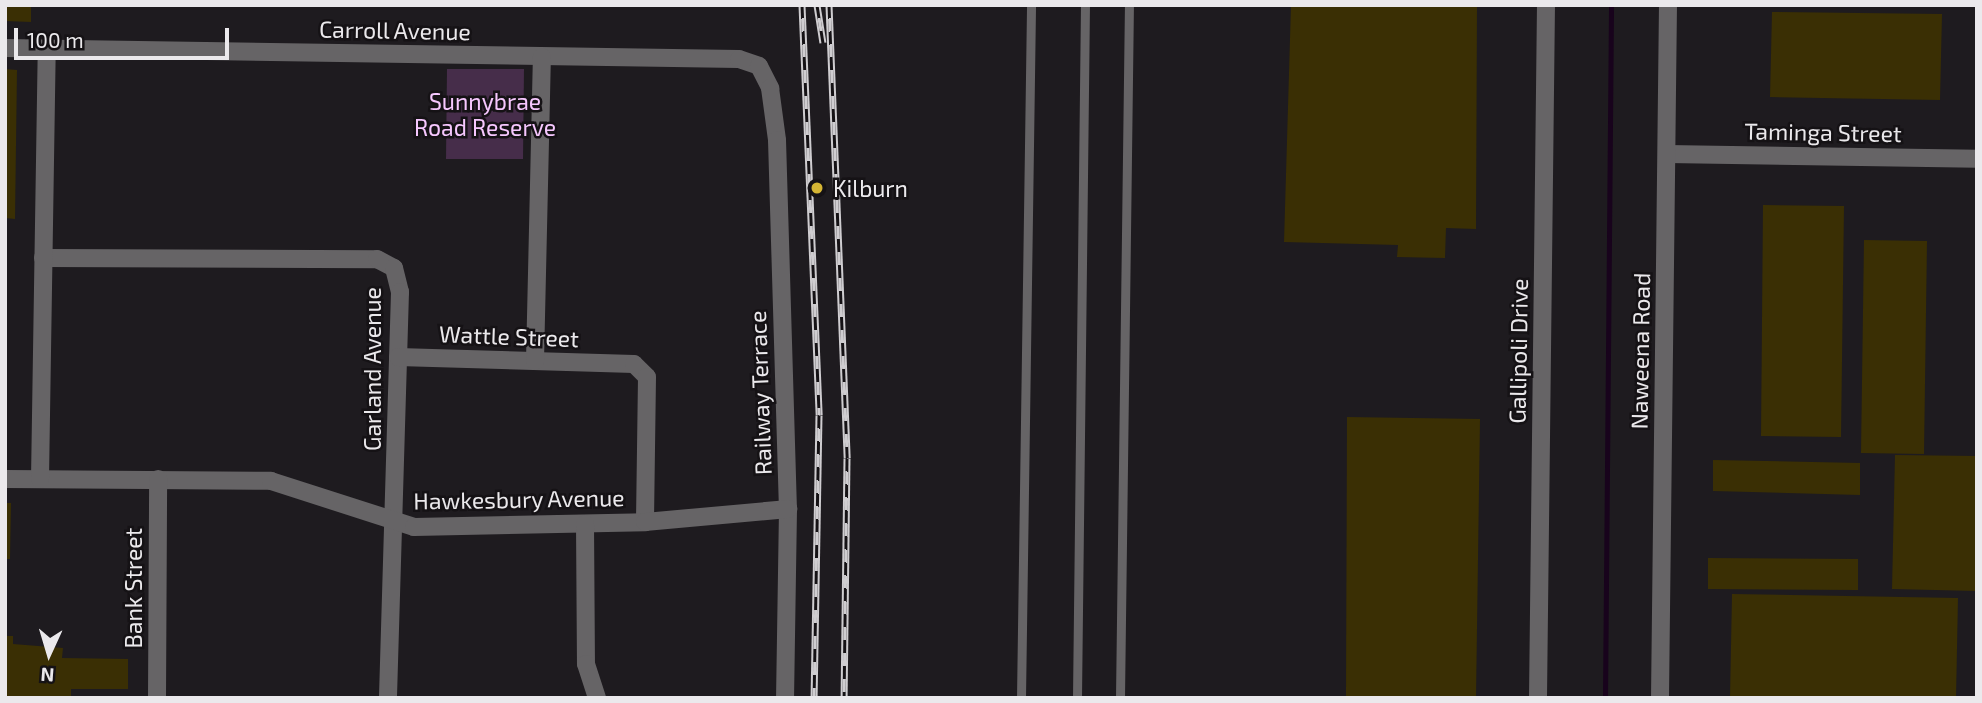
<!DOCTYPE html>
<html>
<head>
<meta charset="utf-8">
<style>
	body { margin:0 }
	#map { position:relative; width:1982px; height:703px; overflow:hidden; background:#1e1b1f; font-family:"Exo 2",sans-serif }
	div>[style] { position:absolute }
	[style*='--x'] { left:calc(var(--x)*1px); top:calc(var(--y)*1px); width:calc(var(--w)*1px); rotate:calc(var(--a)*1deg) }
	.green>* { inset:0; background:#462d4a }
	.stream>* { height:4.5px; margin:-2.25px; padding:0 2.25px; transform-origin:2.25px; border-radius:2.25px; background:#18031c }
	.building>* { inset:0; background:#3a2f04 }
	.service>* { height:9px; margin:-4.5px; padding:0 4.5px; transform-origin:4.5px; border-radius:4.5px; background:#666466 }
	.minor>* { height:18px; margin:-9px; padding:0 9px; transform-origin:9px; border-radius:9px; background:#666466 }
	.tertiary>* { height:18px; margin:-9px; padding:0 9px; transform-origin:9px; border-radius:9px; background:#666466 }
	.rail>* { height:7px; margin-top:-3.5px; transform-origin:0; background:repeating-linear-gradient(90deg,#151215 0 13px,#cfcdd0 0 26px); box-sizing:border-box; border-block:2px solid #cfcdd0 }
	.dots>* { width:19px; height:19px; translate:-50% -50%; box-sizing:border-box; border:4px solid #151215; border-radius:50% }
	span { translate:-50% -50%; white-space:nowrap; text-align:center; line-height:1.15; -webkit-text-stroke:5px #151215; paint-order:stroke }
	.street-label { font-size:23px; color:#ebe9ec }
	.park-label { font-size:23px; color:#f6c7fe }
	.poi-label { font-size:23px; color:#ebe9ec }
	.left { translate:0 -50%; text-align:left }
	.frame { position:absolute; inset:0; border:7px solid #ebe9ec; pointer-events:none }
	.north { position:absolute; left:14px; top:619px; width:70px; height:70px; -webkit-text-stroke:5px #151215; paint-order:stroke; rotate:184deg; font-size:19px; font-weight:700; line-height:28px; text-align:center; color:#ebe9ec }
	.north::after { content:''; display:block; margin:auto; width:24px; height:32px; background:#ebe9ec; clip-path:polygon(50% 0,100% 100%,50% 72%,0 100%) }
	.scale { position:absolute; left:14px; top:28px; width:215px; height:32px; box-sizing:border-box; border:4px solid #ebe9ec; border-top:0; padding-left:9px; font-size:21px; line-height:24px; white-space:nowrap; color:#ebe9ec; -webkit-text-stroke:5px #151215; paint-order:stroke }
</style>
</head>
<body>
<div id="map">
	<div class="green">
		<div style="clip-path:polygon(447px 69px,524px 69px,523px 159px,446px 159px)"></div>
	</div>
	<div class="stream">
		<div style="--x:1605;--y:698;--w:693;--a:-89.5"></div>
	</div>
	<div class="building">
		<div style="clip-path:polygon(5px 5px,31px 5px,31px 22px,5px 21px)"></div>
		<div style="clip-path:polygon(1291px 5px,1477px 5px,1476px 229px,1446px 228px,1445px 258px,1397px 257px,1398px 245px,1284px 242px)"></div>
		<div style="clip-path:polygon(1772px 12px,1942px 14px,1940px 100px,1770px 97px)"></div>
		<div style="clip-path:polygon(5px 69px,17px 70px,15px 219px,5px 218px)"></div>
		<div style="clip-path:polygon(1763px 205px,1844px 206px,1841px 437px,1761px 436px)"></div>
		<div style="clip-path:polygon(1864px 240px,1927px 241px,1924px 454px,1861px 453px)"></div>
		<div style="clip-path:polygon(1347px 417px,1480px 419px,1476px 698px,1346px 698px)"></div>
		<div style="clip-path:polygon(1895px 455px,1977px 456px,1977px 591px,1892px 589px)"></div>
		<div style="clip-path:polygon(1713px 460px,1860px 463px,1860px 495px,1713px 491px)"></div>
		<div style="clip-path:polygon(5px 503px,11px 503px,10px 559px,5px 559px)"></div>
		<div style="clip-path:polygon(1708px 558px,1858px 559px,1858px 590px,1708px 589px)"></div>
		<div style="clip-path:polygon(1732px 594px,1958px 598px,1956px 698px,1730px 698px)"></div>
		<div style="clip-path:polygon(5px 636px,13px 636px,13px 644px,63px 648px,62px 658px,128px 659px,128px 689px,71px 689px,71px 698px,5px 698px)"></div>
	</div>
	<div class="service">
		<div style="--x:1021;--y:698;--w:693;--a:-89.17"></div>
		<div style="--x:1077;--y:698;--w:693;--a:-89.34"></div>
		<div style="--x:1120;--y:698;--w:693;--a:-89.26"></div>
	</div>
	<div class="minor">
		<div style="--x:5;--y:48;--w:734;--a:0.86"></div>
		<div style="--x:739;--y:59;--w:21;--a:19"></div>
		<div style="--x:759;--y:66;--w:25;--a:63"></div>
		<div style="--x:770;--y:88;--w:52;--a:82.3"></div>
		<div style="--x:777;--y:140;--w:369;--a:88.3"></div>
		<div style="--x:788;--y:509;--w:189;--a:90.9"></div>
		<div style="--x:1667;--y:154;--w:310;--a:0.9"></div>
		<div style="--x:43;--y:258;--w:334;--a:0.2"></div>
		<div style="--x:377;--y:259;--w:19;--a:28"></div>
		<div style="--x:394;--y:268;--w:25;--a:76"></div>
		<div style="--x:400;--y:292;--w:406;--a:91.7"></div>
		<div style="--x:398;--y:357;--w:236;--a:1.7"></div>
		<div style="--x:634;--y:364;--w:18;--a:45"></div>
		<div style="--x:647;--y:377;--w:145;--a:90.8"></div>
		<div style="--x:535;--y:361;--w:304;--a:-88.7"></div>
		<div style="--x:5;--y:479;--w:266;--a:0.4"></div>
		<div style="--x:271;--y:481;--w:150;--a:17.8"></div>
		<div style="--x:414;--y:527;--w:231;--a:-1.2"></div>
		<div style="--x:645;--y:522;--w:144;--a:-5.2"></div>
		<div style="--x:40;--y:479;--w:431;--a:-89.1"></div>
		<div style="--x:585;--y:524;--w:140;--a:89.6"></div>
		<div style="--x:586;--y:664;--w:36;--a:72"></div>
		<div style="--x:157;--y:698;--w:219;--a:-89.7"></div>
		<div style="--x:1660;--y:698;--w:693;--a:-89.34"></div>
	</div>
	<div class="tertiary">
		<div style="--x:1538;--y:698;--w:693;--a:-89.34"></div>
	</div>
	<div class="rail">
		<div style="--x:802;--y:5;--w:410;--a:87.6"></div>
		<div style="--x:819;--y:415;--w:283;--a:91"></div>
		<div style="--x:817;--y:5;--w:38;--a:81"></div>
		<div style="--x:829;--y:5;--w:453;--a:87.7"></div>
		<div style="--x:847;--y:458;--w:240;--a:90.7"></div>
	</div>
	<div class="dots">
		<div style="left:817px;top:188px;background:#d5b534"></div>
	</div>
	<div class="street-label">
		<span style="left:395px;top:30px;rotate:1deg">Carroll Avenue</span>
		<span style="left:1823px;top:132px;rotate:1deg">Taminga Street</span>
		<span style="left:509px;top:336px;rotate:2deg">Wattle Street</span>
		<span style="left:1518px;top:351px;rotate:-89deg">Gallipoli Drive</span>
		<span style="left:1640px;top:351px;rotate:-89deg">Naweena Road</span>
		<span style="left:372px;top:369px;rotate:-90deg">Garland Avenue</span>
		<span style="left:760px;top:393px;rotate:-92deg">Railway Terrace</span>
		<span style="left:519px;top:499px;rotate:-1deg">Hawkesbury Avenue</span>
		<span style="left:133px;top:588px;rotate:-90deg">Bank Street</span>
	</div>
	<div class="park-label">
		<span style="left:485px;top:114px">Sunnybrae<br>Road Reserve</span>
	</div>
	<div class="poi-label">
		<span class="left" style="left:833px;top:188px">Kilburn</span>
	</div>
	<div class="frame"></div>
	<div class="north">N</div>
	<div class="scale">100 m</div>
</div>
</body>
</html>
